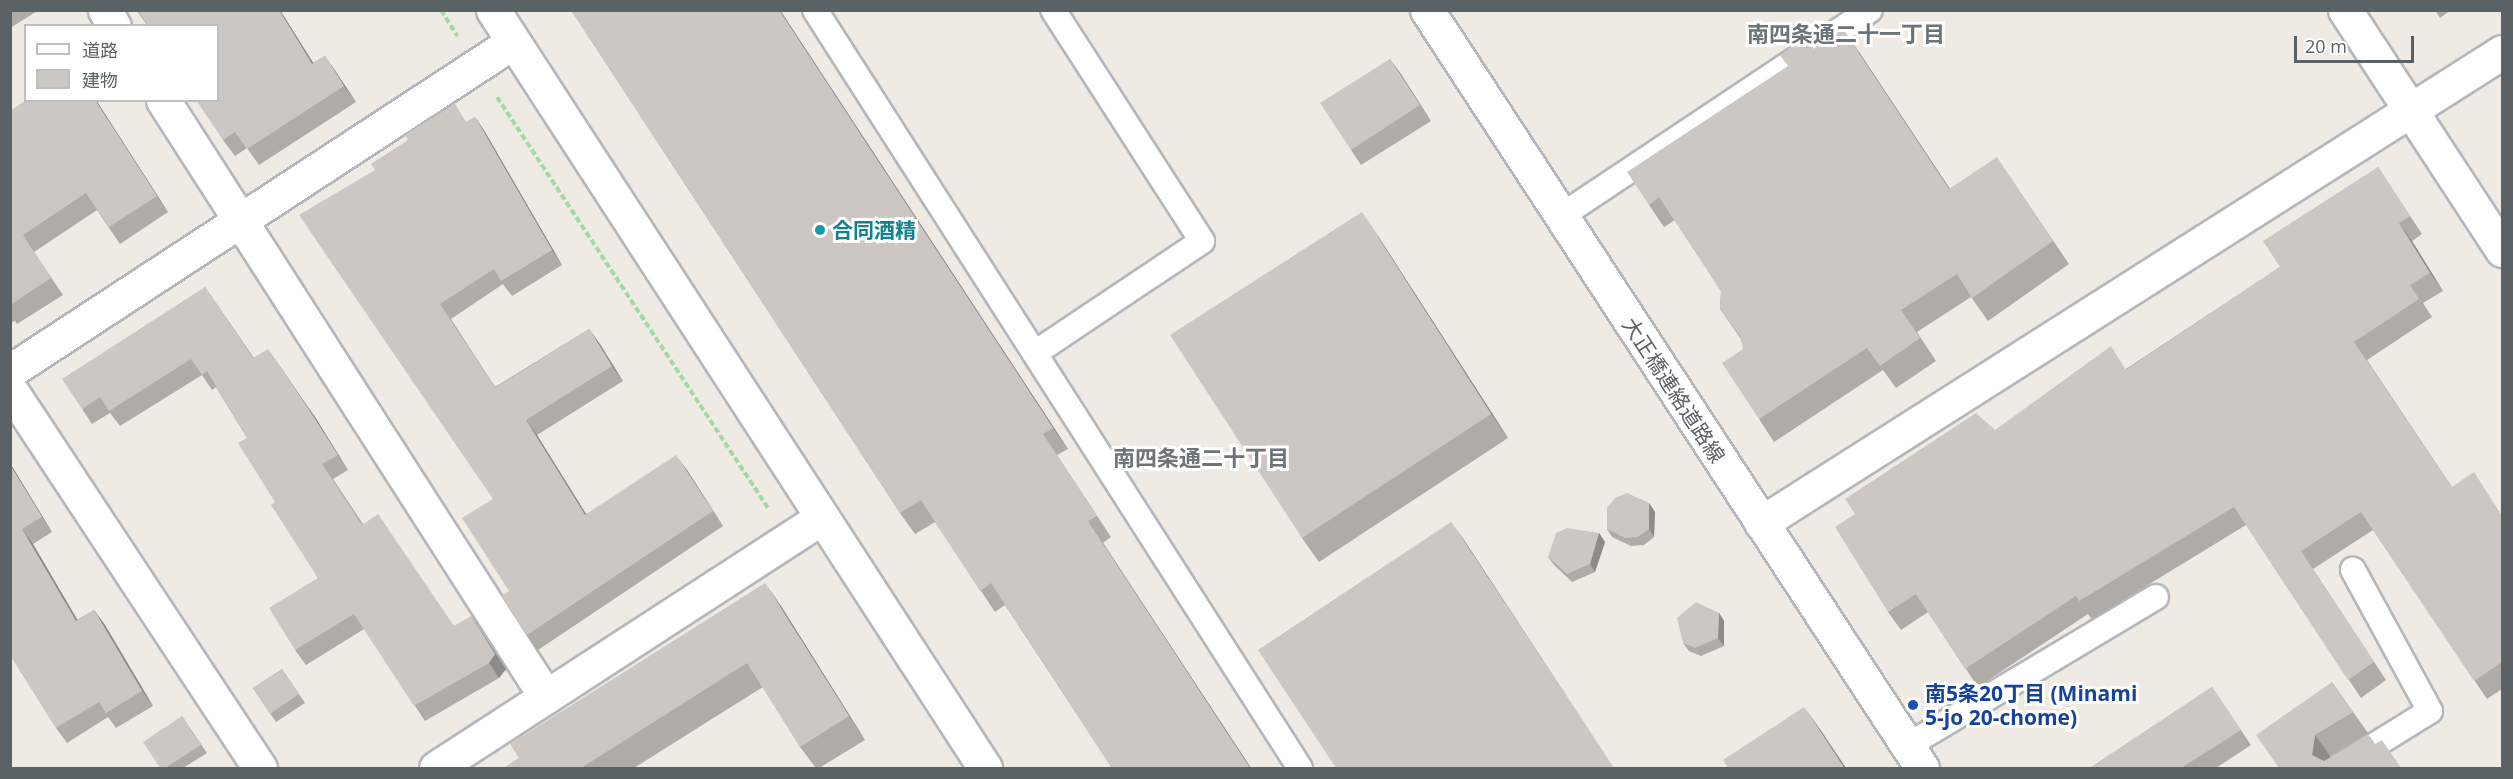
<!DOCTYPE html>
<html>
<head>
<meta charset="utf-8">
<style>
	body { margin:0 }
	#map { position:relative; width:2513px; height:779px; overflow:hidden; background:#efeae3; font-family:"Open Sans","Noto Sans JP",sans-serif }
	div>[style] { position:absolute }
	[style*='--x'] { left:calc(var(--x)*1px); top:calc(var(--y)*1px); width:calc(var(--w)*1px); rotate:calc(var(--a)*1deg) }
	.path>* { height:4px; margin-top:-2px; transform-origin:0; background:repeating-linear-gradient(90deg,#a0dca1 0 6px,transparent 0 9px) }
	.roads { filter:drop-shadow(2px 0 #b4b8bc) drop-shadow(-2px 0 #b4b8bc) drop-shadow(0 2px #b4b8bc) drop-shadow(0 -2px #b4b8bc) }
	.lane>* { height:24px; margin:-12px; padding:0 12px; transform-origin:12px; border-radius:12px; background:#fff }
	.street>* { height:33px; margin:-16.5px; padding:0 16.5px; transform-origin:16.5px; border-radius:16.5px; background:#fff }
	.secondary>* { height:33px; margin:-16.5px; padding:0 16.5px; transform-origin:16.5px; border-radius:16.5px; background:#fff }
	.wall>* { inset:0; background:#afaba7 }
	.shaded-wall>* { inset:0; background:#8f8b88 }
	.building>* { inset:0; background:#ccc7c2 }
	.dots>* { width:16px; height:16px; translate:-50% -50%; box-sizing:border-box; border:3px solid #fff; border-radius:50% }
	span { translate:-50% -50%; white-space:nowrap; text-align:center; line-height:1.15; -webkit-text-stroke:6px #fff; paint-order:stroke }
	.culture-label { font-size:21px; color:#0d838f; font-weight:700 }
	.left { translate:0 -50%; text-align:left }
	.street-label { font-size:21px; color:#5b6265 }
	.transit-label { font-size:21px; color:#164399; font-weight:700 }
	.neighbourhood-label { font-size:22px; color:#6c7477; font-weight:700 }
	.frame { position:absolute; inset:0; border:12px solid #5b6265; pointer-events:none }
	.legend { position:absolute; left:24px; top:24px; width:195px; height:78px; box-sizing:border-box; background:#fff; border:2px solid #bdc0c1; margin:0; padding:8px 10px; list-style:none; font-size:18px; color:#5b6265 }
	.legend li { display:flex; align-items:center; gap:12px; height:30px }
	.legend b { width:30px; border:2px solid #bdc0c1 }
	.scale { position:absolute; left:2294px; top:36px; width:120px; height:27px; box-sizing:border-box; border:3px solid #5b6265; border-top:0; padding-left:8px; font-size:18px; line-height:21px; white-space:nowrap; color:#5b6265; -webkit-text-stroke:4px #fff; paint-order:stroke }
</style>
</head>
<body>
<div id="map">
	<div class="path">
		<div style="--x:441;--y:10;--w:31;--a:58"></div>
		<div style="--x:497;--y:97;--w:494;--a:56.6"></div>
	</div>
	<div class="roads">
		<div class="lane">
			<div style="--x:815;--y:10;--w:900;--a:57.39"></div>
			<div style="--x:1561;--y:216;--w:371;--a:-33.7"></div>
			<div style="--x:1035;--y:353;--w:201;--a:-33.8"></div>
			<div style="--x:1202;--y:241;--w:275;--a:-122.8"></div>
			<div style="--x:1907;--y:746;--w:290;--a:-30.9"></div>
			<div style="--x:2338;--y:768;--w:108;--a:-31.8"></div>
			<div style="--x:2430;--y:711;--w:161;--a:-118.6"></div>
		</div>
		<div class="street">
			<div style="--x:105;--y:10;--w:18;--a:61"></div>
			<div style="--x:493;--y:10;--w:904;--a:57.01"></div>
			<div style="--x:1427;--y:10;--w:905;--a:56.85"></div>
			<div style="--x:163;--y:100;--w:709;--a:57.32"></div>
			<div style="--x:10;--y:371;--w:601;--a:-33.19"></div>
			<div style="--x:10;--y:389;--w:454;--a:56.6"></div>
			<div style="--x:1761;--y:523;--w:878;--a:-32.44"></div>
			<div style="--x:436;--y:768;--w:460;--a:-33"></div>
		</div>
		<div class="secondary">
			<div style="--x:2345;--y:10;--w:287;--a:56.8"></div>
		</div>
	</div>
	<div class="wall">
		<div style="clip-path:polygon(10px 10px,39px 10px,10px 28px)"></div>
		<div style="clip-path:polygon(136px 10px,280px 10px,313px 63px,325px 56px,356px 102px,259px 165px,247px 148px,235px 156px,223px 140px,218px 26px,148px 26px)"></div>
		<div style="clip-path:polygon(571px 10px,780px 10px,1068px 449px,1057px 455px,1111px 537px,1103px 543px,1251px 768px,1112px 768px,1005px 605px,995px 612px,935px 522px,915px 534px,900px 513px)"></div>
		<div style="clip-path:polygon(2435px 10px,2451px 10px,2440px 18px)"></div>
		<div style="clip-path:polygon(1821px 44px,1859px 52px,1950px 189px,2012px 180px,2069px 264px,1988px 321px,1971px 297px,1917px 332px,1936px 361px,1896px 388px,1883px 370px,1774px 442px,1759px 419px,1741px 339px,1720px 309px,1721px 291px,1675px 220px,1664px 227px,1649px 205px)"></div>
		<div style="clip-path:polygon(1390px 59px,1431px 121px,1361px 165px,1351px 150px)"></div>
		<div style="clip-path:polygon(96px 100px,168px 212px,120px 244px,97px 210px,34px 252px,63px 295px,17px 324px,15px 321px,10px 323px,10px 111px)"></div>
		<div style="clip-path:polygon(475px 117px,485px 132px,562px 265px,512px 296px,503px 284px,451px 319px,495px 387px,589px 329px,623px 381px,537px 435px,586px 514px,687px 470px,723px 526px,538px 650px,527px 635px,509px 591px,493px 499px,375px 170px,408px 140px,467px 122px)"></div>
		<div style="clip-path:polygon(2378px 167px,2422px 234px,2412px 241px,2443px 291px,2423px 303px,2432px 317px,2367px 360px,2452px 487px,2502px 515px,2502px 689px,2487px 699px,2373px 530px,2313px 569px,2386px 680px,2361px 698px,2246px 525px,2092px 619px,2088px 614px,1978px 687px,1928px 612px,1901px 630px,1888px 612px,1995px 430px,2126px 369px,2280px 267px)"></div>
		<div style="clip-path:polygon(1378px 236px,1508px 438px,1319px 562px,1302px 538px)"></div>
		<div style="clip-path:polygon(205px 287px,254px 358px,315px 417px,348px 470px,333px 479px,363px 524px,454px 626px,481px 631px,506px 669px,499px 678px,425px 721px,364px 629px,306px 665px,295px 650px,318px 578px,275px 502px,247px 438px,216px 387px,212px 390px,202px 375px,120px 426px,110px 413px,92px 424px,82px 409px)"></div>
		<div style="clip-path:polygon(10px 463px,52px 532px,33px 544px,77px 620px,94px 610px,105px 625px,153px 706px,116px 728px,108px 717px,67px 743px,56px 728px,13px 659px,10px 661px)"></div>
		<div style="clip-path:polygon(1649px 503px,1655px 512px,1654px 537px,1644px 545px,1631px 546px,1612px 537px,1607px 529px)"></div>
		<div style="clip-path:polygon(1599px 533px,1605px 542px,1595px 572px,1572px 582px,1554px 565px,1548px 557px)"></div>
		<div style="clip-path:polygon(781px 606px,865px 740px,819px 768px,816px 768px,800px 747px,763px 687px,634px 768px,504px 768px,519px 758px)"></div>
		<div style="clip-path:polygon(1719px 613px,1724px 621px,1724px 646px,1701px 656px,1689px 651px,1683px 643px)"></div>
		<div style="clip-path:polygon(282px 669px,305px 703px,276px 722px,253px 688px)"></div>
		<div style="clip-path:polygon(2332px 682px,2368px 733px,2330px 756px,2330px 758px,2375px 744px,2401px 768px,2279px 768px)"></div>
		<div style="clip-path:polygon(2212px 687px,2251px 745px,2216px 768px,2090px 768px)"></div>
		<div style="clip-path:polygon(182px 716px,207px 753px,183px 768px,160px 768px)"></div>
	</div>
	<div class="shaded-wall">
		<div style="clip-path:polygon(279px 10px,280px 10px,324px 80px,312px 64px)"></div>
		<div style="clip-path:polygon(779px 10px,780px 10px,1068px 449px,1053px 428px)"></div>
		<div style="clip-path:polygon(1843px 29px,1859px 52px,1965px 212px,1949px 189px)"></div>
		<div style="clip-path:polygon(325px 56px,336px 72px,356px 102px,344px 86px)"></div>
		<div style="clip-path:polygon(1390px 59px,1401px 74px,1431px 121px,1420px 105px)"></div>
		<div style="clip-path:polygon(95px 100px,96px 100px,168px 212px,157px 196px)"></div>
		<div style="clip-path:polygon(475px 117px,485px 132px,562px 265px,552px 250px)"></div>
		<div style="clip-path:polygon(1362px 212px,1378px 236px,1508px 438px,1491px 414px)"></div>
		<div style="clip-path:polygon(2399px 223px,2412px 241px,2443px 291px,2430px 273px)"></div>
		<div style="clip-path:polygon(589px 329px,600px 344px,623px 381px,612px 366px)"></div>
		<div style="clip-path:polygon(268px 349px,315px 417px,348px 470px,338px 455px)"></div>
		<div style="clip-path:polygon(526px 420px,537px 435px,596px 530px,585px 515px)"></div>
		<div style="clip-path:polygon(676px 455px,687px 470px,723px 526px,713px 511px)"></div>
		<div style="clip-path:polygon(10px 463px,52px 532px,42px 517px,10px 465px)"></div>
		<div style="clip-path:polygon(1649px 503px,1655px 512px,1654px 537px,1649px 529px)"></div>
		<div style="clip-path:polygon(1088px 521px,1103px 543px,1251px 768px,1250px 768px)"></div>
		<div style="clip-path:polygon(1451px 522px,1466px 543px,1614px 768px)"></div>
		<div style="clip-path:polygon(22px 529px,33px 544px,87px 636px,76px 621px)"></div>
		<div style="clip-path:polygon(1599px 533px,1605px 542px,1595px 572px,1590px 564px)"></div>
		<div style="clip-path:polygon(765px 583px,781px 606px,865px 740px,849px 716px)"></div>
		<div style="clip-path:polygon(94px 610px,105px 625px,153px 706px,142px 691px)"></div>
		<div style="clip-path:polygon(1719px 613px,1724px 621px,1724px 646px,1718px 638px)"></div>
		<div style="clip-path:polygon(471px 616px,506px 669px,499px 678px,489px 663px)"></div>
		<div style="clip-path:polygon(1804px 707px,1822px 732px,1846px 768px,1844px 768px)"></div>
		<div style="clip-path:polygon(2315px 735px,2330px 756px,2328px 768px,2312px 755px)"></div>
	</div>
	<div class="building">
		<div style="clip-path:polygon(137px 10px,279px 10px,312px 64px,325px 56px,344px 86px,247px 149px,235px 132px,223px 140px,196px 100px,218px 100px,218px 26px,149px 26px)"></div>
		<div style="clip-path:polygon(571px 10px,779px 10px,1053px 428px,1043px 434px,1097px 516px,1088px 521px,1250px 768px,1112px 768px,991px 583px,980px 591px,921px 500px,900px 513px)"></div>
		<div style="clip-path:polygon(1843px 29px,1949px 189px,1997px 157px,2053px 241px,1972px 298px,1957px 274px,1901px 310px,1920px 338px,1880px 366px,1867px 348px,1759px 419px,1722px 363px,1743px 349px,1741px 337px,1720px 309px,1721px 291px,1659px 197px,1649px 205px,1627px 172px,1788px 66px,1780px 55px,1813px 33px,1820px 44px)"></div>
		<div style="clip-path:polygon(1390px 59px,1420px 105px,1351px 150px,1320px 103px)"></div>
		<div style="clip-path:polygon(26px 100px,95px 100px,157px 196px,109px 227px,86px 193px,23px 235px,51px 278px,10px 305px,10px 111px)"></div>
		<div style="clip-path:polygon(455px 104px,466px 122px,475px 117px,552px 250px,501px 281px,494px 269px,440px 304px,495px 388px,589px 329px,612px 366px,526px 420px,585px 515px,676px 455px,713px 511px,527px 635px,502px 596px,509px 591px,462px 518px,493px 499px,299px 215px,375px 170px,371px 164px,408px 140px,405px 135px)"></div>
		<div style="clip-path:polygon(2378px 167px,2410px 216px,2399px 223px,2430px 273px,2410px 285px,2419px 299px,2354px 342px,2452px 487px,2474px 472px,2502px 516px,2502px 662px,2474px 681px,2361px 512px,2301px 551px,2374px 662px,2348px 680px,2234px 507px,2079px 601px,2076px 596px,1965px 669px,1916px 594px,1888px 612px,1835px 527px,1855px 514px,1845px 499px,1976px 413px,1995px 430px,2111px 346px,2126px 370px,2280px 267px,2263px 241px)"></div>
		<div style="clip-path:polygon(1362px 212px,1491px 414px,1302px 538px,1170px 335px)"></div>
		<div style="clip-path:polygon(205px 287px,253px 358px,268px 349px,304px 402px,338px 455px,322px 464px,362px 525px,378px 514px,454px 626px,471px 616px,495px 654px,489px 663px,414px 706px,354px 614px,295px 650px,269px 608px,318px 578px,271px 505px,275px 502px,238px 443px,247px 438px,207px 371px,202px 375px,191px 359px,109px 411px,100px 397px,82px 409px,62px 379px)"></div>
		<div style="clip-path:polygon(10px 465px,42px 517px,22px 529px,76px 621px,94px 610px,142px 691px,106px 713px,99px 702px,56px 728px,10px 655px)"></div>
		<div style="clip-path:polygon(1627px 493px,1649px 503px,1649px 529px,1638px 537px,1625px 538px,1607px 529px,1607px 508px,1615px 498px)"></div>
		<div style="clip-path:polygon(1451px 522px,1614px 768px,1336px 768px,1258px 650px)"></div>
		<div style="clip-path:polygon(1567px 528px,1599px 533px,1590px 564px,1567px 574px,1548px 557px,1556px 533px)"></div>
		<div style="clip-path:polygon(765px 583px,849px 716px,800px 747px,747px 663px,581px 768px,504px 768px,519px 758px,510px 744px)"></div>
		<div style="clip-path:polygon(1696px 602px,1719px 613px,1718px 638px,1695px 648px,1683px 643px,1677px 618px)"></div>
		<div style="clip-path:polygon(282px 669px,299px 694px,270px 714px,253px 688px)"></div>
		<div style="clip-path:polygon(2332px 682px,2353px 712px,2315px 735px,2312px 755px,2324px 761px,2369px 735px,2375px 744px,2382px 740px,2401px 768px,2279px 768px,2256px 735px)"></div>
		<div style="clip-path:polygon(2212px 687px,2241px 730px,2181px 768px,2090px 768px)"></div>
		<div style="clip-path:polygon(1804px 707px,1844px 768px,1728px 768px,1723px 760px)"></div>
		<div style="clip-path:polygon(182px 716px,201px 745px,165px 768px,160px 768px,143px 742px)"></div>
	</div>
	<div class="dots">
		<div style="left:820px;top:230px;background:#0f9aa8"></div>
		<div style="left:1913px;top:705px;background:#1a4fb4"></div>
	</div>
	<div class="culture-label">
		<span class="left" style="left:832px;top:230px">合同酒精</span>
	</div>
	<div class="street-label">
		<span style="left:1674px;top:390px;rotate:57deg">大正橋連絡道路線</span>
	</div>
	<div class="transit-label">
		<span class="left" style="left:1925px;top:705px">南5条20丁目 (Minami<br>5-jo 20-chome)</span>
	</div>
	<div class="neighbourhood-label">
		<span style="left:1846px;top:34px">南四条通二十一丁目</span>
		<span style="left:1201px;top:458px">南四条通二十丁目</span>
	</div>
	<div class="frame"></div>
	<ul class="legend">
	<li><b style="height:8px;background:#fff"></b>道路</li>
	<li><b style="height:16px;background:#ccc7c2"></b>建物</li>
	</ul>
	<div class="scale">20 m</div>
</div>
</body>
</html>
